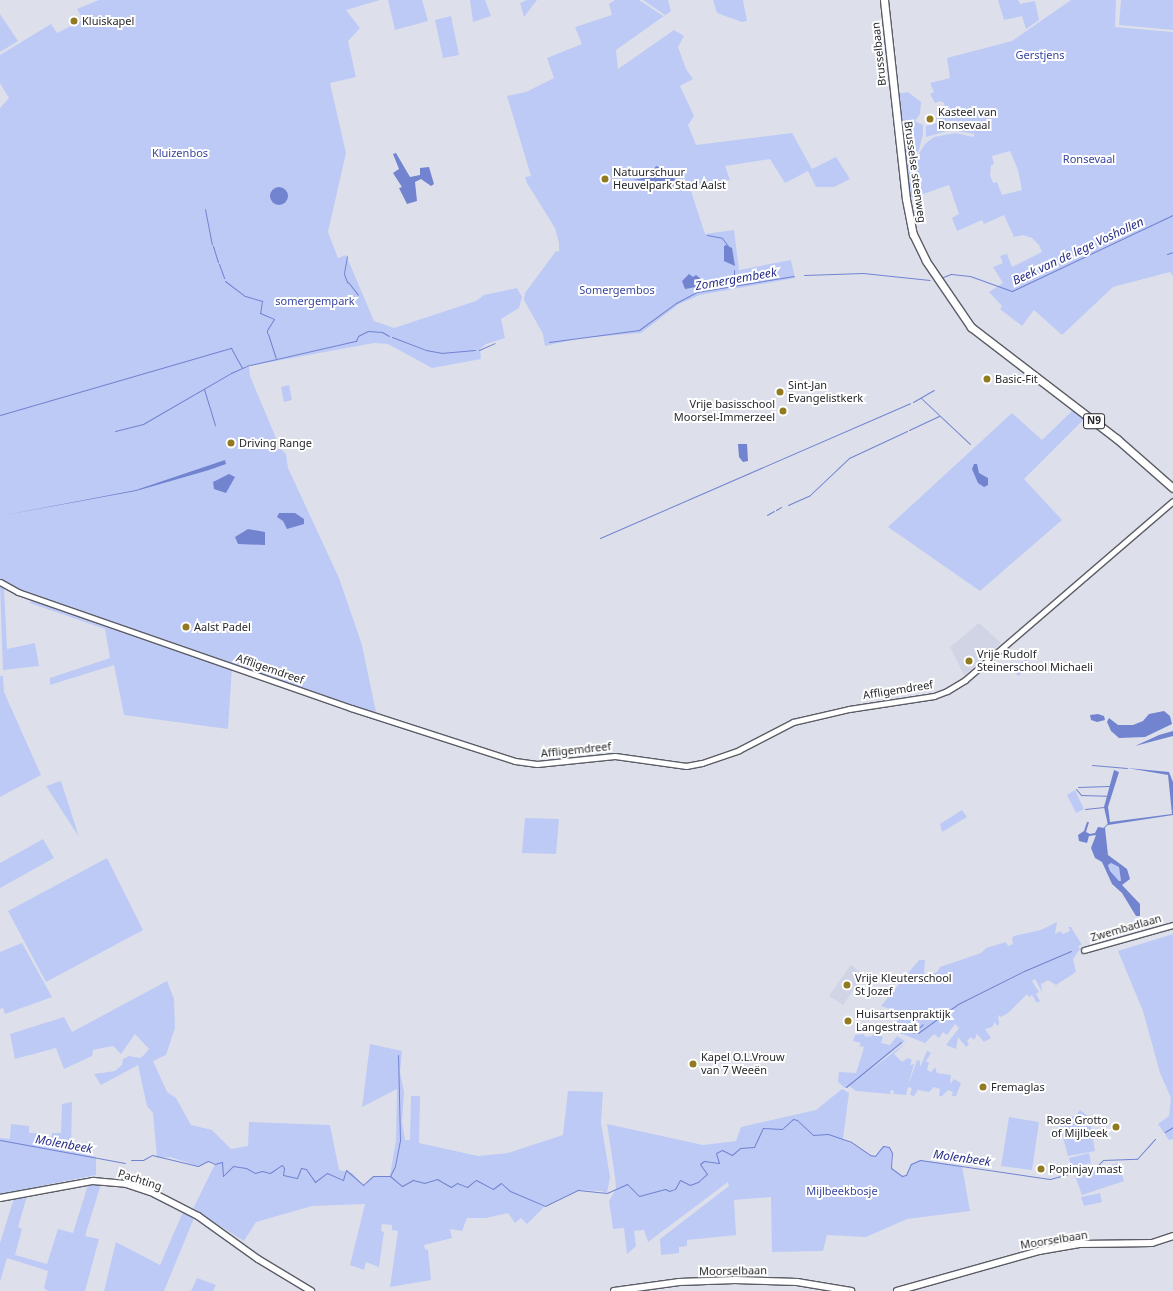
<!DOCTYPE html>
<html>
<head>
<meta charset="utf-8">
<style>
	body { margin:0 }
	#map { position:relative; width:1173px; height:1291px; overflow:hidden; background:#dde0eb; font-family:"Noto Sans",sans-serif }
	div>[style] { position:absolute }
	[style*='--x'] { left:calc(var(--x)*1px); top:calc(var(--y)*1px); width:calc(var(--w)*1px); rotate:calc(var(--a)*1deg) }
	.built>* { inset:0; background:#d0d4e5 }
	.green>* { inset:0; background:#bdcaf6 }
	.water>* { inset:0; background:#7283d0 }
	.round { border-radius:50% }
	.stream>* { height:1px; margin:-0.5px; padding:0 0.5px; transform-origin:0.5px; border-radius:0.5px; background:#7283d0 }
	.roads { filter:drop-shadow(1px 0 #5b5d66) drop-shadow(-1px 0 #5b5d66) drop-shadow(0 1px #5b5d66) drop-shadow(0 -1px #5b5d66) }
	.tertiary>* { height:5px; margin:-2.5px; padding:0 2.5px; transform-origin:2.5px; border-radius:2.5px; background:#fff }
	.secondary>* { height:6px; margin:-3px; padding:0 3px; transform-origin:3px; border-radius:3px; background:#fff }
	.primary>* { height:7px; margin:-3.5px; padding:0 3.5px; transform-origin:3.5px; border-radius:3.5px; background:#fff }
	.dots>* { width:11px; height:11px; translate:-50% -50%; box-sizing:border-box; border:2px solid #fff; border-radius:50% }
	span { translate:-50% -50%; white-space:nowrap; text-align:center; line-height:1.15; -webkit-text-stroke:4px #fff; paint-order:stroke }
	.shield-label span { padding:1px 3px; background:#fff; border:1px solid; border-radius:3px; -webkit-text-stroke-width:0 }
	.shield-label { font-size:10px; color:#27282c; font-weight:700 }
	.poi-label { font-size:11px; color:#27282c }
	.left { translate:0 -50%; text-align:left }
	.right { translate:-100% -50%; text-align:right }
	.street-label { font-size:11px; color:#27282c }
	.park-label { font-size:11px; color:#3945a1 }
	.water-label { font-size:12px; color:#282e89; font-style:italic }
</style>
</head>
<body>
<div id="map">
	<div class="built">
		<div style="clip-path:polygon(979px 623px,1001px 643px,964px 675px,950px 647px)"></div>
		<div style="clip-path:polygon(851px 965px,864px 975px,843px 1005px,829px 996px)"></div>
	</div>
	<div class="green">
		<div style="clip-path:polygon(99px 0,380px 0,346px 10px,360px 28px,348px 41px,356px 77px,330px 83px,346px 153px,328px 232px,338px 258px,346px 255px,374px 321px,394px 328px,476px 301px,484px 295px,517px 288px,522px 297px,519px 308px,501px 319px,505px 338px,486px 344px,480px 349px,481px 359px,432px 368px,388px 344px,374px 343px,249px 366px,250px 376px,273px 431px,280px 448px,286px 454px,288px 468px,339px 578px,362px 645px,377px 717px,232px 667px,228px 729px,124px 715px,114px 665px,50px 685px,50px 678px,110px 658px,105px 629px,30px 603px,31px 599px,0 582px,0 108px,9px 98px,0 83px,0 55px,51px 24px,57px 33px,83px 20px,77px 9px)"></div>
		<div style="clip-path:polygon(388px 0,422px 0,428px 21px,395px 30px)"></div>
		<div style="clip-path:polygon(470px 0,485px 0,491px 16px,473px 22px)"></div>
		<div style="clip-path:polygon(527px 0,537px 0,524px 17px,520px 3px)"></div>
		<div style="clip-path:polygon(615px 0,639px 0,663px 16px,665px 15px,643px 0,668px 0,671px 11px,616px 50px,618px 69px,674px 30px,684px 36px,678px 47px,686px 69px,693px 79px,680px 86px,694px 116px,688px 125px,696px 145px,792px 133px,812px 169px,836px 157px,850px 179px,834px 187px,816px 187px,808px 171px,785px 183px,770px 159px,725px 166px,730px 180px,689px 185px,705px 234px,734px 230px,739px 270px,791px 260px,795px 278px,700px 295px,679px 304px,641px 333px,581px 338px,545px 346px,543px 334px,524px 300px,525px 293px,556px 251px,559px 252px,559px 243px,555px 228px,527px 183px,525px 177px,531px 176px,507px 96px,526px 92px,554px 78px,547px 58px,582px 44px,575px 27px,612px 15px,609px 4px)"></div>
		<div style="clip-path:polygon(713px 0,743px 0,747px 21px,742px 22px,717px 13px)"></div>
		<div style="clip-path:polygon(998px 0,1018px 0,1020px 4px,1035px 1px,1039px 20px,1026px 29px,1022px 16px,1004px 20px)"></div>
		<div style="clip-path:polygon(evenodd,1071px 0,1116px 0,1115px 27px,1173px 32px,1173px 276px,1170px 272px,1113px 287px,1062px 335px,1034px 310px,1022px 326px,1000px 309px,1002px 306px,989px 292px,1003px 283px,993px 267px,1003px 263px,1000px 256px,1007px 254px,1012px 267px,1042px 252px,1039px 245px,1032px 238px,1023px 235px,1014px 237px,1004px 215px,984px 224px,982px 220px,957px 231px,952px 218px,959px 214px,949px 185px,909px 199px,906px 164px,915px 160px,925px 144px,934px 137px,955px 133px,973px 137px,975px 134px,951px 130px,926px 137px,926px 126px,937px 123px,936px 118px,944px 114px,945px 110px,944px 103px,941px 101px,935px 103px,930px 94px,934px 92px,930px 83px,950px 78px,947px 58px,1012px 41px,1071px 0,1010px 151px,1018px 170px,1022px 190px,1002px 195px,997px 182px,993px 183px,990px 175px,991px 165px,994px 164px,992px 156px,1010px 151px)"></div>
		<div style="clip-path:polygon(1121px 0,1173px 0,1173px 30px,1119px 25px)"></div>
		<div style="clip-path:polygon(0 14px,18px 41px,0 52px)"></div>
		<div style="clip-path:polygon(451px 16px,459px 55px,443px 58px,435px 20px)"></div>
		<div style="clip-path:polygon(908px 92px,921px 102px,920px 114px,915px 121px,923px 125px,923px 134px,919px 150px,906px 162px,898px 94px)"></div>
		<div style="clip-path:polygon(289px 385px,292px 400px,284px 402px,281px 387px)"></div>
		<div style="clip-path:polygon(1072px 411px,1084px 419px,1024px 479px,1062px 520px,980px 591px,888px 527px,1012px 413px,1042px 440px)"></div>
		<div style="clip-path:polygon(0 585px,4px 588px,7px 649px,35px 643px,39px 666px,3px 670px)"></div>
		<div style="clip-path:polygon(1026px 659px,1031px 665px,1018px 676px,1013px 669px)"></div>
		<div style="clip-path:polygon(0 676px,3px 676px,4px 692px,41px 775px,0 797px)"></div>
		<div style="clip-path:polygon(61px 781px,79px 837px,46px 786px)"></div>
		<div style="clip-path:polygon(1075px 790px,1084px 809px,1076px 813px,1067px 795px)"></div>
		<div style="clip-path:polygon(962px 810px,967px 817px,942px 832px,940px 824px)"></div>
		<div style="clip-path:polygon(525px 818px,559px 819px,556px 854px,522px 853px)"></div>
		<div style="clip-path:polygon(43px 839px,54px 858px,0 888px,0 863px)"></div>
		<div style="clip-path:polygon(107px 858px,143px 930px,46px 982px,8px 911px)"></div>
		<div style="clip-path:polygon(1111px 863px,1119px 867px,1121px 881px,1119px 881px,1110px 871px,1108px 865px)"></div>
		<div style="clip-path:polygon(1057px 922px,1055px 934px,1060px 931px,1063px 934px,1070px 931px,1068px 927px,1071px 927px,1082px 945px,1078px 946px,1080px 949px,1073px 959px,1076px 972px,1056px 985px,1048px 980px,1045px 982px,1041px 984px,1042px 992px,1035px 979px,1032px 981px,1039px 992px,1036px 994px,1040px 1001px,1037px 1003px,1032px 995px,1029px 997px,1027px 994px,1008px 1013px,1001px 1017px,998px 1015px,999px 1024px,997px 1026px,995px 1022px,992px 1027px,985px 1029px,991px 1038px,984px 1042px,977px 1034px,974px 1040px,971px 1037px,967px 1041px,969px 1044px,966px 1047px,958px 1037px,956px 1049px,946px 1045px,959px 1028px,955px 1024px,947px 1035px,943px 1032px,939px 1038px,934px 1034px,925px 1043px,892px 1030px,902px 1013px,881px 1006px,919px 960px,925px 960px,924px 976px,928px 976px,937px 972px,940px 967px,981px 953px,986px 948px,1006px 942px,1008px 946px,1013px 944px,1012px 938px,1014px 936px,1041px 930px)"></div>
		<div style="clip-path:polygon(1173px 934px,1173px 1139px,1169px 1140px,1158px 1124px,1169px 1116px,1171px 1098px,1160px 1073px,1143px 1011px,1118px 951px)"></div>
		<div style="clip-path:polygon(22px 943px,52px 997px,5px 1014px,3px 1008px,0 1009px,0 952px)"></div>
		<div style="clip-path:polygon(167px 981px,174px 999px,175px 1028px,166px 1055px,153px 1061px,167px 1092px,176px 1098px,191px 1125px,212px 1130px,231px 1149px,248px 1146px,249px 1122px,330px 1125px,339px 1170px,352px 1173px,363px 1185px,373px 1176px,390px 1176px,396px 1140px,397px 1089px,362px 1107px,370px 1044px,402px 1051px,400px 1072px,404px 1092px,402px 1122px,405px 1140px,410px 1140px,411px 1096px,420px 1096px,419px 1143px,478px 1156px,508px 1153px,563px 1135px,568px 1091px,603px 1092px,601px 1123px,610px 1177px,607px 1193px,601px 1191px,578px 1190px,545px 1206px,527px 1224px,521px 1218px,515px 1223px,508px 1213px,486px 1218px,467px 1218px,462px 1231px,450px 1229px,452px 1238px,424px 1245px,425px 1249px,428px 1250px,431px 1280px,390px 1287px,398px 1231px,392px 1230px,392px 1225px,382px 1224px,381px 1231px,384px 1232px,379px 1267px,366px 1262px,364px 1270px,350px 1265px,365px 1204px,312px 1206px,256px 1222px,244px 1241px,193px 1209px,215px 1164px,208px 1161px,198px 1166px,170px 1157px,157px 1158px,153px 1113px,147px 1106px,138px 1065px,101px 1085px,94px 1074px,115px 1071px,122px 1065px,123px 1059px,129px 1056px,140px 1058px,144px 1055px,149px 1049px,135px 1034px,121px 1054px,113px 1046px,97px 1049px,93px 1050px,92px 1056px,64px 1069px,56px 1048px,15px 1059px,10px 1034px,64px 1017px,72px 1032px)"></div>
		<div style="clip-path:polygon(876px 1028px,880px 1029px,877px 1035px,883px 1037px,881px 1043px,890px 1045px,897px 1036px,905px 1041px,865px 1074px,907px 1042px,894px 1054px,902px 1062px,908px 1058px,912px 1060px,910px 1065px,914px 1064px,908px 1086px,917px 1060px,920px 1061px,920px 1067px,927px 1051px,931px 1053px,926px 1061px,929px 1063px,927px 1070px,931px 1072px,935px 1067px,937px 1073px,951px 1075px,950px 1084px,954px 1079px,961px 1083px,956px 1096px,952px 1096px,953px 1092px,948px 1090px,942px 1096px,939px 1096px,940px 1089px,934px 1087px,929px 1092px,918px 1090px,914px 1096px,910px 1095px,912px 1088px,908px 1087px,906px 1095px,893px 1094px,894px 1091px,891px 1090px,890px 1094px,856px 1091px,849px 1086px,845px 1088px,838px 1082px,839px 1072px,856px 1073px,863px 1051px,864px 1047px,859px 1046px,861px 1043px,853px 1041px,855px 1035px,863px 1034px,866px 1037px,872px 1036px)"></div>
		<div style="clip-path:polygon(842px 1089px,849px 1093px,843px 1139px,870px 1155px,875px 1156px,883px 1146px,889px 1147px,892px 1153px,891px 1168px,902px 1176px,906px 1175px,911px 1164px,920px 1160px,962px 1166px,970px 1211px,907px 1219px,866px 1237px,827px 1235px,823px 1251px,772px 1252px,771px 1197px,734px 1200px,736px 1235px,687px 1240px,687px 1246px,679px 1247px,679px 1253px,661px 1255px,660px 1239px,729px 1186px,728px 1182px,648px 1242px,644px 1230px,634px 1231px,636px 1246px,627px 1254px,624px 1228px,613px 1229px,609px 1201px,616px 1189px,615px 1177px,607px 1124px,703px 1145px,736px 1141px,741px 1127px,816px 1110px)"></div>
		<div style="clip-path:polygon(72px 1102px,71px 1151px,96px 1157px,96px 1175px,0 1194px,0 1138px,10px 1139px,11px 1124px,29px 1126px,29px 1133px,37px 1133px,37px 1144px,50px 1147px,52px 1133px,61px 1133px,62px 1104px)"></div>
		<div style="clip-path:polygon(1080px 1110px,1093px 1120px,1091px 1127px,1095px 1151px,1068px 1156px,1059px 1123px,1076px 1115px)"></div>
		<div style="clip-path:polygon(1009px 1117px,1039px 1122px,1032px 1170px,1001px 1166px)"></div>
		<div style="clip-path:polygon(1089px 1153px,1091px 1163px,1071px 1167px,1069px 1158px)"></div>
		<div style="clip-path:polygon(1118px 1163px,1124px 1181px,1082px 1195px,1075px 1176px)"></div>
		<div style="clip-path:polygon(101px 1184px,85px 1236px,99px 1239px,85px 1291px,48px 1291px,44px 1288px,48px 1271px,7px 1258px,0 1282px,0 1243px,14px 1198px,27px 1196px,18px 1227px,22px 1229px,15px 1255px,47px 1264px,58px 1229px,73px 1233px,88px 1185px)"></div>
		<div style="clip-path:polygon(1100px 1193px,1102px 1202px,1084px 1206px,1081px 1197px)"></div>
		<div style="clip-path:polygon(183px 1212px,194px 1218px,164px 1291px,104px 1291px,116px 1242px,160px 1265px)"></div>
		<div style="clip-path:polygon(197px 1278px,216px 1285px,213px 1291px,191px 1291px)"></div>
	</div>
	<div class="water">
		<div style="clip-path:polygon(396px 153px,410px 177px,420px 175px,420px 168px,429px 167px,434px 184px,431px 186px,421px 179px,415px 182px,417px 201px,407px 204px,399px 188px,402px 187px,393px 173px,399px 169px,393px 154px)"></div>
		<div style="clip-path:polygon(656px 166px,670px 171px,677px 183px,675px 190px,672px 191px,653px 181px,633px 180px,649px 177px)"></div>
		<div class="round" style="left:270px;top:187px;width:18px;height:18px"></div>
		<div style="clip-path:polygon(726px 245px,732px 248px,735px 266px,724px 261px,724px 246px)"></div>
		<div style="clip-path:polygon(689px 274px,693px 277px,696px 275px,701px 279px,702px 286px,685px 289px,682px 281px)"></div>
		<div style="clip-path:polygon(738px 444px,747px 444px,748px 461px,743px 462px,739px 457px)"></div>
		<div style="clip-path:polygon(225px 460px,226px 464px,209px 470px,136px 491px,0 516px,136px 490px)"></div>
		<div style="clip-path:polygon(974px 464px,977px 464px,979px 473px,988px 478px,988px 485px,984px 487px,978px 483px,972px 469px)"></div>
		<div style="clip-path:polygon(229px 474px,235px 477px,226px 493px,214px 489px,213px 482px)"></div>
		<div style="clip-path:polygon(279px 513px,295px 513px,304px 519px,304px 524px,287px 529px,283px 521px,277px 517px)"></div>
		<div style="clip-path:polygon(248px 529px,265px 532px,265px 545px,238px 544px,235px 537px)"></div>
		<div style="clip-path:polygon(1164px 711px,1170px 716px,1172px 724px,1145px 737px,1119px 738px,1111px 731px,1107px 722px,1109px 718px,1118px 725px,1133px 725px,1143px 721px,1149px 714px)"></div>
		<div style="clip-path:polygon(1098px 714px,1104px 716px,1105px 720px,1097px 722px,1091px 720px,1090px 715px)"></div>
		<div style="clip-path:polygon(1173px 731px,1173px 736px,1135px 746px,1159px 735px)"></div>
		<div style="clip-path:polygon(1127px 768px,1169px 772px,1173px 782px,1173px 815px,1108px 825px,1104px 807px,1114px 770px,1119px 772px,1108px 807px,1110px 822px,1172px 814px,1168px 775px)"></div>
		<div style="clip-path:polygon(evenodd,1087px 822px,1089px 822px,1086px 832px,1090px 834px,1095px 833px,1098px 827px,1105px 828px,1108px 855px,1127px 869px,1130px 879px,1122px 885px,1140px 904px,1140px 916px,1136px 916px,1122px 893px,1112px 884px,1102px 862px,1095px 858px,1091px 848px,1096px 835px,1089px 836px,1087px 843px,1079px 841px,1078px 835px,1084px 831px,1087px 822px,1111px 863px,1119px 867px,1121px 881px,1119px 881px,1110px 871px,1108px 865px,1111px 863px)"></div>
	</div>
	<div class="stream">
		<div style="--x:205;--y:209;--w:36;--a:79"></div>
		<div style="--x:707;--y:235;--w:15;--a:11"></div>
		<div style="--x:722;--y:238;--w:10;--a:53"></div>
		<div style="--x:213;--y:246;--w:17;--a:73"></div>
		<div style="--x:1167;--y:254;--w:6;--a:-18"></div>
		<div style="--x:219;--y:264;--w:15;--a:70"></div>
		<div style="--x:734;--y:270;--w:16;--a:90"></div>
		<div style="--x:344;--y:273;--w:17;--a:-80"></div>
		<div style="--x:344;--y:274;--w:9;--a:69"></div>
		<div style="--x:804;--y:275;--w:59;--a:-1.9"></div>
		<div style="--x:863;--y:273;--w:67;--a:6"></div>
		<div style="--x:943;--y:277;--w:9;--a:-21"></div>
		<div style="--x:951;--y:274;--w:19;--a:6"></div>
		<div style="--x:970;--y:276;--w:45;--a:19.7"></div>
		<div style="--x:1012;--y:291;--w:178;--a:-25.3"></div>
		<div style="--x:225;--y:281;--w:25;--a:37"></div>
		<div style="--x:245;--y:296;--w:18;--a:16"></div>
		<div style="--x:262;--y:301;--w:12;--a:99"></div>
		<div style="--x:260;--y:313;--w:15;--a:23"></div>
		<div style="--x:274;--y:319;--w:13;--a:122"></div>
		<div style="--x:267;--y:330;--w:3;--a:90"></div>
		<div style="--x:348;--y:282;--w:16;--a:52"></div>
		<div style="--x:268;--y:334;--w:25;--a:72"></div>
		<div style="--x:392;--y:337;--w:36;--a:21"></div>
		<div style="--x:426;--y:350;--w:15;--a:11"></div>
		<div style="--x:441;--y:353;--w:34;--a:-5"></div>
		<div style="--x:549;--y:342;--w:91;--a:-7.6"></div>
		<div style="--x:639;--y:330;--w:46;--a:-36.1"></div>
		<div style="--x:676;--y:303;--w:24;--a:-28"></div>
		<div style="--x:697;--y:292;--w:98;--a:-9.4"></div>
		<div style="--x:479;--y:350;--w:17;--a:-24"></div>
		<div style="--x:250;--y:365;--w:109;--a:-12.8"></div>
		<div style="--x:356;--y:341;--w:5;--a:-68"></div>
		<div style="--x:358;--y:336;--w:11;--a:-27"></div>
		<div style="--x:368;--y:331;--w:14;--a:4"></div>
		<div style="--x:382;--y:332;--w:8;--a:30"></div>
		<div style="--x:204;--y:389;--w:38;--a:73"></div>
		<div style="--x:921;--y:398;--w:67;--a:43.2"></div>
		<div style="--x:913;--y:402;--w:24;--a:-30"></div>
		<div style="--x:0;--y:415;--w:241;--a:-16.2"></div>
		<div style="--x:231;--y:348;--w:23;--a:61"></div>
		<div style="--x:909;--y:430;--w:33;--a:-25"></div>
		<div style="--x:115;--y:431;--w:29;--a:-14"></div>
		<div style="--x:143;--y:424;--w:102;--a:-30.1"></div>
		<div style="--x:231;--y:373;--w:20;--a:-24"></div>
		<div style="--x:788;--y:505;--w:24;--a:-24"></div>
		<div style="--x:810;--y:495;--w:54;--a:-43.5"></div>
		<div style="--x:849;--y:458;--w:64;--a:-25"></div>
		<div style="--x:776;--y:510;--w:6;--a:-31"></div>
		<div style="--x:767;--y:515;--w:8;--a:-30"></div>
		<div style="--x:600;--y:538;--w:338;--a:-23.5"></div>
		<div style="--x:1092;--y:765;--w:35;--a:5"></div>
		<div style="--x:1078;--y:787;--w:31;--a:-2"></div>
		<div style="--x:1076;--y:789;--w:8;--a:50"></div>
		<div style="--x:1081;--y:795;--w:25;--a:2"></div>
		<div style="--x:1085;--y:809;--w:19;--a:-6"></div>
		<div style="--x:1104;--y:827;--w:6;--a:-45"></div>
		<div style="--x:913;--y:1033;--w:13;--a:-42"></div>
		<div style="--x:918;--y:1033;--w:49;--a:-35.9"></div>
		<div style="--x:958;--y:1004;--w:74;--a:-26.6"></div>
		<div style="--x:1024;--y:971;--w:51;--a:-23.1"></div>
		<div style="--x:846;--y:1087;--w:71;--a:-39.3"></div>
		<div style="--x:1165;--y:1132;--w:9;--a:-32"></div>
		<div style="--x:0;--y:1140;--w:127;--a:10.4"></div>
		<div style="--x:131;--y:1160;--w:12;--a:0"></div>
		<div style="--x:143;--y:1160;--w:10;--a:-29"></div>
		<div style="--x:152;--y:1155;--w:47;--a:13.4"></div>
		<div style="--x:198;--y:1166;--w:11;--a:-27"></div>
		<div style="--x:208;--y:1161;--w:8;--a:23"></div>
		<div style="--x:215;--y:1164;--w:7;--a:-16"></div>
		<div style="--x:222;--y:1162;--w:14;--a:86"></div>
		<div style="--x:223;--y:1176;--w:14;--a:-45"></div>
		<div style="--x:233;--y:1166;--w:13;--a:9"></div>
		<div style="--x:246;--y:1168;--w:10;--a:29"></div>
		<div style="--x:255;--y:1173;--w:7;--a:-16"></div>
		<div style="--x:262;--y:1171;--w:8;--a:14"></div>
		<div style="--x:270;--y:1173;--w:14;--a:-34"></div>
		<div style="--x:282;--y:1165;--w:4;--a:56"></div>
		<div style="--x:284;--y:1168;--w:7;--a:98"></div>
		<div style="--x:283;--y:1175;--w:14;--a:12"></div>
		<div style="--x:297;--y:1178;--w:11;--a:-68"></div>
		<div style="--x:301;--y:1168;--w:5;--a:11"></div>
		<div style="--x:306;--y:1169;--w:16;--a:55"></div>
		<div style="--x:315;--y:1182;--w:15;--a:-37"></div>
		<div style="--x:327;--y:1173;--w:17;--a:24"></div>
		<div style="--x:343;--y:1180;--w:10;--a:-73"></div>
		<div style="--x:346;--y:1170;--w:23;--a:41"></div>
		<div style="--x:363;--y:1185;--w:13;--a:-42"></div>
		<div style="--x:373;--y:1176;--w:17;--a:0"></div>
		<div style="--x:390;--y:1176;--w:16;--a:40"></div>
		<div style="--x:402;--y:1186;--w:13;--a:-29"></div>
		<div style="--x:413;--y:1180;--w:11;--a:15"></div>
		<div style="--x:424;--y:1183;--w:14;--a:-17"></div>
		<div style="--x:437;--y:1179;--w:16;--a:30"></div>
		<div style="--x:451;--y:1187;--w:7;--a:-34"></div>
		<div style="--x:457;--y:1183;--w:11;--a:22"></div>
		<div style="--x:467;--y:1187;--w:11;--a:-38"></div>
		<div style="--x:476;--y:1180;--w:19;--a:28"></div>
		<div style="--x:493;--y:1189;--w:10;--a:-37"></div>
		<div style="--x:501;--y:1183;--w:12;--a:42"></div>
		<div style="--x:510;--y:1191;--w:38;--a:23"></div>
		<div style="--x:545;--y:1206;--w:37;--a:-26"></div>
		<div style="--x:578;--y:1190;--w:29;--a:6"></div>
		<div style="--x:607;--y:1193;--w:22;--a:-24"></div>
		<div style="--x:627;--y:1184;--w:17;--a:45"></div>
		<div style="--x:639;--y:1196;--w:27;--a:-15"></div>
		<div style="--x:665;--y:1189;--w:4;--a:27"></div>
		<div style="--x:669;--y:1191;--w:6;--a:-18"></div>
		<div style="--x:675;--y:1189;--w:10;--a:-61"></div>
		<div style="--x:680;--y:1180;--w:11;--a:27"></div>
		<div style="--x:690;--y:1185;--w:9;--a:-21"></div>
		<div style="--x:698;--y:1182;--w:12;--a:-42"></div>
		<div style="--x:707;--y:1174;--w:12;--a:-125"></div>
		<div style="--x:700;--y:1164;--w:5;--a:-37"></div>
		<div style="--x:704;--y:1161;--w:15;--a:8"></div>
		<div style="--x:719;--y:1163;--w:10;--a:-107"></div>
		<div style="--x:716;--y:1153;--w:7;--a:-27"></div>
		<div style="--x:722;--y:1150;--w:11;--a:27"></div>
		<div style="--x:732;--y:1155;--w:11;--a:-41"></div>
		<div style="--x:740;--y:1148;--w:14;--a:-4"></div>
		<div style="--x:754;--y:1147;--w:21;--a:-65"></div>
		<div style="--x:763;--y:1128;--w:19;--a:3"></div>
		<div style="--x:782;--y:1129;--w:15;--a:-42"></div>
		<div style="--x:793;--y:1119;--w:4;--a:14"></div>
		<div style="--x:797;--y:1120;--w:22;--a:43"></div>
		<div style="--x:813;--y:1135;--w:15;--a:-4"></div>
		<div style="--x:828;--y:1134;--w:24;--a:19"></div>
		<div style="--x:851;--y:1142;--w:23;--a:34"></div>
		<div style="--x:870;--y:1155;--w:5;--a:11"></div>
		<div style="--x:875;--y:1156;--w:13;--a:-51"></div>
		<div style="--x:883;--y:1146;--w:6;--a:9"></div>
		<div style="--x:889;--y:1147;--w:7;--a:63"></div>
		<div style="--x:892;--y:1153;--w:15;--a:94"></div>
		<div style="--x:891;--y:1168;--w:14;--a:36"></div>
		<div style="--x:902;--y:1176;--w:4;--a:-14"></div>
		<div style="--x:906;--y:1175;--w:12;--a:-66"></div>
		<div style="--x:911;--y:1164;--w:10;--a:-24"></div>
		<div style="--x:920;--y:1160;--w:131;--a:8.3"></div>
		<div style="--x:1050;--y:1179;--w:49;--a:-15.5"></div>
		<div style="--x:1097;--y:1166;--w:8;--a:-45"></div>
		<div style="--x:1103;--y:1160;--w:34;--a:-2"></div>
		<div style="--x:1137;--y:1159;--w:27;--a:-48"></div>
		<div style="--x:390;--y:1176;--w:11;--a:-63"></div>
		<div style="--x:395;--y:1166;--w:25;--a:-79"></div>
		<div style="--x:400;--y:1141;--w:86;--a:-91.3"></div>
	</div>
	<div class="roads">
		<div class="tertiary">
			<div style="--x:0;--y:582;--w:21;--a:29"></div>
			<div style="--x:18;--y:592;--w:353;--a:19.2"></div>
			<div style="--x:351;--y:708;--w:172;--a:17.9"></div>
			<div style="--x:515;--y:761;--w:22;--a:8"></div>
			<div style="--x:537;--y:764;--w:78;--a:-5.9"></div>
			<div style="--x:615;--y:756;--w:72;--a:8"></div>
			<div style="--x:686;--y:766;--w:16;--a:-11"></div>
			<div style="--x:702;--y:763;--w:39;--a:-19"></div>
			<div style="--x:739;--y:750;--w:61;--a:-27.4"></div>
			<div style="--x:793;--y:722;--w:57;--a:-13.1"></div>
			<div style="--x:849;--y:709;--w:86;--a:-8.7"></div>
			<div style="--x:934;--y:696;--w:14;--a:-21"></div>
			<div style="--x:947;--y:691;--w:21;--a:-31"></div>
			<div style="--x:965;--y:680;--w:274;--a:-40.7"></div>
			<div style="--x:1084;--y:950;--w:92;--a:-15.7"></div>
		</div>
		<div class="secondary">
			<div style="--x:0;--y:1198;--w:95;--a:-10.4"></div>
			<div style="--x:93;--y:1181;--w:33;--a:5"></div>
			<div style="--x:126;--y:1184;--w:26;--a:18"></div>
			<div style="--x:151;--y:1192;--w:53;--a:27.1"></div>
			<div style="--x:198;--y:1216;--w:74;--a:35.6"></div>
			<div style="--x:258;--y:1259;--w:62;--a:31.1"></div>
			<div style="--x:614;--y:1291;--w:66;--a:-7.9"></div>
			<div style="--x:679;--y:1282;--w:56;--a:-2"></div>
			<div style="--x:735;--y:1280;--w:62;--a:1.8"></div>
			<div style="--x:797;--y:1282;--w:55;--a:9.5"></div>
			<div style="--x:897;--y:1291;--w:148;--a:-15.7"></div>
			<div style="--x:1039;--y:1251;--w:41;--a:-9.9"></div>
			<div style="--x:1079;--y:1244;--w:73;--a:-0.8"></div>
			<div style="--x:1152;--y:1243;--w:22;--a:-18"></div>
		</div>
		<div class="primary">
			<div style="--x:884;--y:0;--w:200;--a:83.7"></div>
			<div style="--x:906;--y:199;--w:36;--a:79"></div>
			<div style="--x:913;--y:234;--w:30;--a:64"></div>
			<div style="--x:926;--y:261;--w:80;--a:55.7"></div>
			<div style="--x:971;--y:327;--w:184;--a:37.5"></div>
			<div style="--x:1117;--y:439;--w:74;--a:41.2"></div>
		</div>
	</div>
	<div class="dots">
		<div style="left:74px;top:21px;background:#927a20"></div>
		<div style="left:930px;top:119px;background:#927a20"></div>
		<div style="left:605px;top:179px;background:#927a20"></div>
		<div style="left:987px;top:379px;background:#927a20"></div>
		<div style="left:780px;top:392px;background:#927a20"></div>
		<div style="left:783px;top:411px;background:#927a20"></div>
		<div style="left:231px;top:443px;background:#927a20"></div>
		<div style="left:186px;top:627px;background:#927a20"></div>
		<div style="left:969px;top:661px;background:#927a20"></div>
		<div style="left:847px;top:985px;background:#927a20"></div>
		<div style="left:848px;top:1021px;background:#927a20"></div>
		<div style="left:693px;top:1064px;background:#927a20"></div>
		<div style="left:983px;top:1087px;background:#927a20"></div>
		<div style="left:1116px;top:1127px;background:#927a20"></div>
		<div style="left:1041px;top:1169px;background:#927a20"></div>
	</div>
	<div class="shield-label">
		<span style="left:1094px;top:421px">N9</span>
	</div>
	<div class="poi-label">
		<span class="left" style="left:82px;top:21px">Kluiskapel</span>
		<span class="left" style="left:938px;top:119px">Kasteel van<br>Ronsevaal</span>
		<span class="left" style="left:613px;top:179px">Natuurschuur<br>Heuvelpark Stad Aalst</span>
		<span class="left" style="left:995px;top:379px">Basic-Fit</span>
		<span class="left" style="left:788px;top:392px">Sint-Jan<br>Evangelistkerk</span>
		<span class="right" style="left:775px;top:411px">Vrije basisschool<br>Moorsel-Immerzeel</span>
		<span class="left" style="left:239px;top:443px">Driving Range</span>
		<span class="left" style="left:194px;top:627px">Aalst Padel</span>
		<span class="left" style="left:977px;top:661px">Vrije Rudolf<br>Steinerschool Michaeli</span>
		<span class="left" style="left:855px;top:985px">Vrije Kleuterschool<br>St Jozef</span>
		<span class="left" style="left:856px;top:1021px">Huisartsenpraktijk<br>Langestraat</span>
		<span class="left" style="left:701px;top:1064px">Kapel O.L.Vrouw<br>van 7 Weeën</span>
		<span class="left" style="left:991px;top:1087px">Fremaglas</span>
		<span class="right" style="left:1108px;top:1127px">Rose Grotto<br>of Mijlbeek</span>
		<span class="left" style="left:1049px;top:1169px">Popinjay mast</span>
	</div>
	<div class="street-label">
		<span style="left:879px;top:54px;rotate:-96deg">Brusselbaan</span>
		<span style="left:915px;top:172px;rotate:82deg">Brusselse steenweg</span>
		<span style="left:270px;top:669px;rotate:19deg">Affligemdreef</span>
		<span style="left:898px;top:690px;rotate:-9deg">Affligemdreef</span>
		<span style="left:576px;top:750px;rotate:-6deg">Affligemdreef</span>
		<span style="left:1126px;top:928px;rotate:-16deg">Zwembadlaan</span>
		<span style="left:140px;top:1180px;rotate:18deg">Pachting</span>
		<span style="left:1054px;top:1240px;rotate:-9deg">Moorselbaan</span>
		<span style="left:733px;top:1271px;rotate:-1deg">Moorselbaan</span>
	</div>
	<div class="park-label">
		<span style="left:1040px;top:55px">Gerstjens</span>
		<span style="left:180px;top:153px">Kluizenbos</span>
		<span style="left:1089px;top:159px">Ronsevaal</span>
		<span style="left:617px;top:290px">Somergembos</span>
		<span style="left:315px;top:301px">somergempark</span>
		<span style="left:842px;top:1191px">Mijlbeekbosje</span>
	</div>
	<div class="water-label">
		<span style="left:1078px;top:251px;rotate:-25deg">Beek van de lege Voshollen</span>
		<span style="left:736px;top:279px;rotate:-10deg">Zomergembeek</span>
		<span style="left:64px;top:1144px;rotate:10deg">Molenbeek</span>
		<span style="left:962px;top:1158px;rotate:8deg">Molenbeek</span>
	</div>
</div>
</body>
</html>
